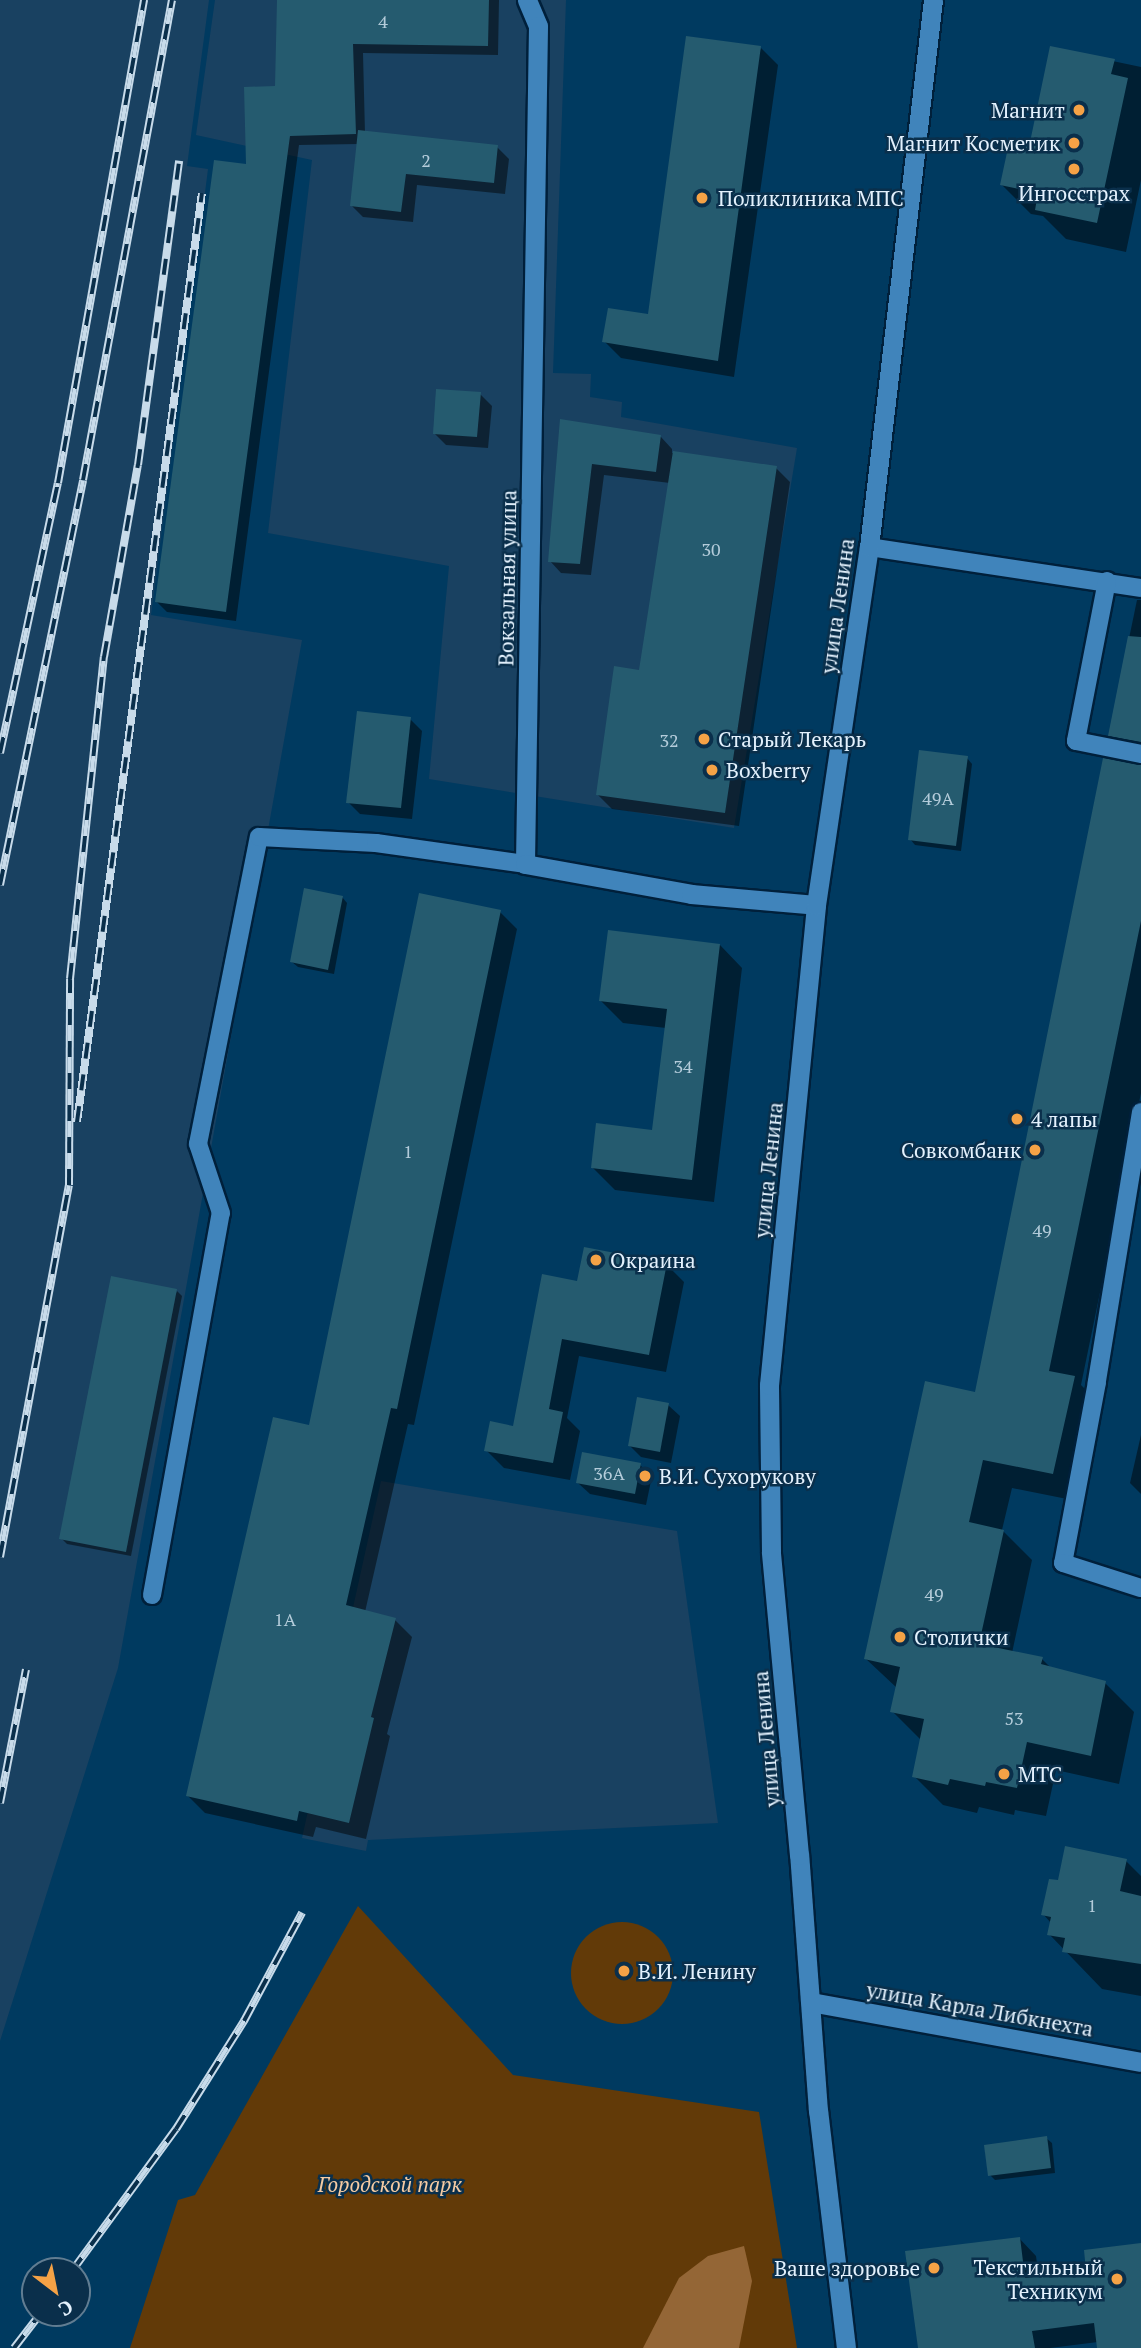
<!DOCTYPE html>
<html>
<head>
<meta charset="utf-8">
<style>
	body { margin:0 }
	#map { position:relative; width:1141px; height:2348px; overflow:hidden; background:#003a60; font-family:"PT Serif",serif }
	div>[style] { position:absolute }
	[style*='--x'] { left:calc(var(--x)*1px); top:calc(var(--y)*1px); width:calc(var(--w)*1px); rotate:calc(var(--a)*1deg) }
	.built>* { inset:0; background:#194161 }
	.green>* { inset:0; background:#623a08 }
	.round { border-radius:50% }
	.forest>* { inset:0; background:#946636 }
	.shadow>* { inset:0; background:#0007 }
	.building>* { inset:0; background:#255b6f }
	.roads { filter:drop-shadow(2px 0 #00203b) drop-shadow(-2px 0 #00203b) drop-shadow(0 2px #00203b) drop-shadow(0 -2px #00203b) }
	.service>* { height:18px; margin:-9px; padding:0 9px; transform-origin:9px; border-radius:9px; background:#4084bb }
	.minor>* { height:19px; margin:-9.5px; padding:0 9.5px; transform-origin:9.5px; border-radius:9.5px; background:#4084bb }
	.secondary>* { height:19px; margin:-9.5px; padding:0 9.5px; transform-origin:9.5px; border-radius:9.5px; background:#4084bb }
	.rail>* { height:8px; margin-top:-4px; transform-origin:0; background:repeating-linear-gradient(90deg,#0a2f4b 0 16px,#c8dbea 0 32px); box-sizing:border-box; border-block:2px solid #c8dbea }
	.dots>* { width:19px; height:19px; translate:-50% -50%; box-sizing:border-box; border:4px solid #0a2f4b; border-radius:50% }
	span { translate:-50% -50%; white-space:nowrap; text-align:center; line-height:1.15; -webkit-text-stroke:5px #0a2f4b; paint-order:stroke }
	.number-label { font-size:18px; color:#b4ccda }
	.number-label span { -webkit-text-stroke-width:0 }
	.poi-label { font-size:21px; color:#e3f1fd }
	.right { translate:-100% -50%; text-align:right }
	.left { translate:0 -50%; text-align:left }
	.street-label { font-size:21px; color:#e3f1fd }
	.park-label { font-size:21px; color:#f5cba3; font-style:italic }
	.north { position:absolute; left:21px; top:2257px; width:70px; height:70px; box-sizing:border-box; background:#0a2f4b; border:2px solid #617d92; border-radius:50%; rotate:148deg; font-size:19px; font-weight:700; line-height:28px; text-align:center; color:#e3f1fd }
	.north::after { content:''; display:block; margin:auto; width:24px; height:32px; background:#f5a246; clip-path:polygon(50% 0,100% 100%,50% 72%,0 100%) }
</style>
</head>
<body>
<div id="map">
	<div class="built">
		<div style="clip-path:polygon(0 0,209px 0,187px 166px,208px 169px,151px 615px,302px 640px,118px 1668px,0 2041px)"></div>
		<div style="clip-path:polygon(215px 0,566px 0,553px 373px,591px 374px,590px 397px,622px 402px,621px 417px,797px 448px,734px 828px,429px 779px,449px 566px,268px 533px,312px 160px,196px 135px)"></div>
		<div style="clip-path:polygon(381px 1481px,677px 1531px,718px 1823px,368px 1840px,366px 1851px,302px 1838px)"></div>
	</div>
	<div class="green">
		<div style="clip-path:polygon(358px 1906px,513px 2075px,759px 2112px,797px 2348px,130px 2348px,178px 2200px,195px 2195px)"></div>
		<div class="round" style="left:571px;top:1922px;width:102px;height:102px"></div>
	</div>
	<div class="forest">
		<div style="clip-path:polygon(744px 2246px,752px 2281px,739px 2348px,643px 2348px,679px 2278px,708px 2256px)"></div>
	</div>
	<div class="shadow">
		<div style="clip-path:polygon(278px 0,499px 0,498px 55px,363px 53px,365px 133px,497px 147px,509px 159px,505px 194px,417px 185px,413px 222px,363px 217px,352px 206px,359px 144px,299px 145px,236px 621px,167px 612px,157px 602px,247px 166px,277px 88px)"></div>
		<div style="clip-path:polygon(761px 48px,778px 65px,734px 377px,621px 358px,604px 341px,649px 316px)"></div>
		<div style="clip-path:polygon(1051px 48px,1141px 67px,1141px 180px,1126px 252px,1066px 239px,1043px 216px,1031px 214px,1002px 185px,1030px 149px)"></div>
		<div style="clip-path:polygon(480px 394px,492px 406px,488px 448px,446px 445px,434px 433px)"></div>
		<div style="clip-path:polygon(561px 421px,661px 437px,672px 449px,672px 453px,776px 468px,790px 482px,739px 826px,612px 809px,598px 795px,641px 672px,670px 483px,604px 475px,591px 575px,561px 573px,550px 561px)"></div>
		<div style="clip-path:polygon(1137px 600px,1141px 600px,1141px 767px,1109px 735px)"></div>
		<div style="clip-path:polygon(410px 719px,422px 731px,412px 819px,360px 814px,348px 802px)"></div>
		<div style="clip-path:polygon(967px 758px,972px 764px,961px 851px,915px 845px,910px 839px)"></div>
		<div style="clip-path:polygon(1141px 767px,1141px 1093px,1081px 1385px,1103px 1407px,1082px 1502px,1012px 1488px,1002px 1530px,1032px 1560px,1012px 1653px,1042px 1659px,1051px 1668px,1105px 1683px,1134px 1712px,1119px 1784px,1056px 1770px,1046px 1816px,1015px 1810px,1014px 1815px,979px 1807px,977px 1813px,943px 1805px,914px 1776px,921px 1740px,892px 1711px,897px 1688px,866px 1659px,977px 1394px)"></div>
		<div style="clip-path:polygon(342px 897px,347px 903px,334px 974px,298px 967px,292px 962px)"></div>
		<div style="clip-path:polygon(500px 912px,517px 929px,414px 1425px,408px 1424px,365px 1612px,395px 1620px,412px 1637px,387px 1734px,390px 1736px,366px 1839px,316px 1827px,313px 1837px,205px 1813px,188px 1796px,311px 1427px)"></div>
		<div style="clip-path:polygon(720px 945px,742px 968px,714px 1202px,615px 1190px,593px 1168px,654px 1132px,666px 1028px,623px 1023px,601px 1001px)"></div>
		<div style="clip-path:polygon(666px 1264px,684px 1282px,666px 1372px,579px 1356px,567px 1418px,580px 1431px,570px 1480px,504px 1468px,486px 1450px,514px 1428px,579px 1283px)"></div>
		<div style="clip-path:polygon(177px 1291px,182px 1296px,131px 1556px,67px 1544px,61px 1538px)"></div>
		<div style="clip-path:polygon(668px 1405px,680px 1416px,671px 1463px,641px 1457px,630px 1446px)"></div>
		<div style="clip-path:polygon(1141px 1435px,1141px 1494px,1130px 1483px)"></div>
		<div style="clip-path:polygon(640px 1465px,652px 1476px,646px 1505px,590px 1494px,578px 1483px)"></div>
		<div style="clip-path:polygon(1126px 1861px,1141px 1876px,1141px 1996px,1102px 1989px,1049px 1934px,1051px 1923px,1043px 1914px,1059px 1882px)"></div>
		<div style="clip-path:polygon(1046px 2138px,1052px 2143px,1055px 2173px,995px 2180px,990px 2175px)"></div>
		<div style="clip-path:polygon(1019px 2238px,1036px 2256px,1039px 2278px,1088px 2272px,1141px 2244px,1141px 2348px,1099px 2348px,1098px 2342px,1050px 2348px,919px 2348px)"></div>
	</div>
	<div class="building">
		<div style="clip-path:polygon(277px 0,489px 0,488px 46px,353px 44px,356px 134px,290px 136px,226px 612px,155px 602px,214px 160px,246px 164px,244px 87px,275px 86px)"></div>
		<div style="clip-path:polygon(686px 36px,761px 46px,718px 361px,602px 342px,608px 308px,648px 314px)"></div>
		<div style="clip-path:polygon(1050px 46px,1115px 59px,1111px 74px,1128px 78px,1097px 223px,1035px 210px,1038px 193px,1000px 185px,1009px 143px,1029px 147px)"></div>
		<div style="clip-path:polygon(358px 130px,498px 145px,494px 183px,406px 174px,401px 212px,350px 206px)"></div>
		<div style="clip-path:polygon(436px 389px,481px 392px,477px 437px,433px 434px)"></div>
		<div style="clip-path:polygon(560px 419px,661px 435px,656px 472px,592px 464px,580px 564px,548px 562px)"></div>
		<div style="clip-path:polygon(673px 451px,777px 466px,725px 813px,596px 795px,614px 666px,639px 670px)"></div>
		<div style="clip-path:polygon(1128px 636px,1141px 637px,1141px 742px,1108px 736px)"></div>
		<div style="clip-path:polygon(357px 711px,411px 717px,401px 808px,346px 803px)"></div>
		<div style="clip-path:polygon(919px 750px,968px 756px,956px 846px,908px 840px)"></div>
		<div style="clip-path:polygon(1103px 758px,1141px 765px,1141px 921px,1049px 1371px,1075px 1376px,1053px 1474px,983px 1460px,969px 1522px,1004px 1530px,979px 1644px,1043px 1657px,1041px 1664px,1106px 1681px,1091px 1756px,1027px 1742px,1017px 1788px,986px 1782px,985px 1786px,950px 1779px,948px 1785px,912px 1777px,924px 1719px,890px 1712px,900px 1667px,864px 1659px,925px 1381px,975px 1392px)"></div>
		<div style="clip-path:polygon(304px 888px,343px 896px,328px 970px,290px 962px)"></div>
		<div style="clip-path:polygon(419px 893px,501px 910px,397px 1409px,391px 1408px,346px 1605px,396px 1618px,371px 1717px,374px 1718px,349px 1823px,299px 1811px,297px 1821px,186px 1796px,273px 1417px,309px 1425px)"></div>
		<div style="clip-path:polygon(608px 930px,720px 944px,692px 1180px,591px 1168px,596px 1123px,652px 1130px,667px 1009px,599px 1001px)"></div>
		<div style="clip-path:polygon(584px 1247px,667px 1263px,649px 1355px,562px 1339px,549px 1409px,563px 1412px,553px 1463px,484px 1451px,490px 1421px,513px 1426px,542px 1274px,577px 1281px)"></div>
		<div style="clip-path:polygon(111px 1276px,177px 1289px,126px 1552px,59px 1539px)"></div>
		<div style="clip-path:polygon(637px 1397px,669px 1403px,660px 1452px,628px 1446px)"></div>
		<div style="clip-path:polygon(582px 1452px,641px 1463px,635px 1494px,576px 1483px)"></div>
		<div style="clip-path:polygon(1065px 1846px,1127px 1859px,1120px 1891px,1141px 1896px,1141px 1964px,1062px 1952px,1065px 1938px,1047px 1935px,1051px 1917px,1041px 1915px,1049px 1879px,1058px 1880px)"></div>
		<div style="clip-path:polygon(1047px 2136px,1051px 2168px,988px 2176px,984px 2145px)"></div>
		<div style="clip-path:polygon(1020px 2237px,1025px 2278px,1086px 2271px,1084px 2250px,1141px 2243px,1141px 2348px,1097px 2348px,1094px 2323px,1032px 2331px,1035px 2348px,918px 2348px,905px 2251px)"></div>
	</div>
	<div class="roads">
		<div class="service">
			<div style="--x:869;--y:547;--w:275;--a:8.6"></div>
			<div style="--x:1107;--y:581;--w:163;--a:101"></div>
			<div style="--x:1076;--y:741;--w:66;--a:11.3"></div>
			<div style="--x:1141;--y:1112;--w:274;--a:99.3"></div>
			<div style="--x:1097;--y:1382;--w:184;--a:100.6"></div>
			<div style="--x:1063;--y:1563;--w:82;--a:17.8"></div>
			<div style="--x:152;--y:1595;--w:388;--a:-79.8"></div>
			<div style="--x:221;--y:1213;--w:73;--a:-108.4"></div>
			<div style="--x:198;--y:1144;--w:313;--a:-78.8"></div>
			<div style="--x:259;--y:837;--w:117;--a:2.9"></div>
			<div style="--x:376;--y:843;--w:150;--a:8"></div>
		</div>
		<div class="minor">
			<div style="--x:527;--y:0;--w:28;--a:67"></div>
			<div style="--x:538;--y:26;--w:838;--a:90.89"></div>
			<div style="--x:525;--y:864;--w:169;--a:10.2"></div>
			<div style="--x:691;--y:894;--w:125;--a:5"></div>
		</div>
		<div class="secondary">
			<div style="--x:811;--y:2002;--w:335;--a:10.3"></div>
			<div style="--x:846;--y:2348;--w:239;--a:-96.7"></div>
			<div style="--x:818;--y:2111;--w:257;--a:-94.2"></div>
			<div style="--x:799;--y:1855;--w:305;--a:-95.3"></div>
			<div style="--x:771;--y:1551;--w:166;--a:-90.7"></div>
			<div style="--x:769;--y:1385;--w:482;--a:-84.4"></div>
			<div style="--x:816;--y:905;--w:362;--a:-81.6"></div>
			<div style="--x:869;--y:547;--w:551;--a:-83.33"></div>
		</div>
	</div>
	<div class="rail">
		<div style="--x:0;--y:753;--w:276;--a:-77.9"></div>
		<div style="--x:58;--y:483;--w:491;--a:-79.9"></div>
		<div style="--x:0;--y:885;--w:413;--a:-78.4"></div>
		<div style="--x:83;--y:480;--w:488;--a:-79.5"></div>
		<div style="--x:77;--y:1122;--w:937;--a:-82.34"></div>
		<div style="--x:0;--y:1557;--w:378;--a:-79.5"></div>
		<div style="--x:69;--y:1185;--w:206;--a:-89.7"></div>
		<div style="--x:70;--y:979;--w:324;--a:-84"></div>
		<div style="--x:104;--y:657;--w:195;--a:-80"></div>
		<div style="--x:138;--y:465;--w:307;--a:-82.3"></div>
		<div style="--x:0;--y:1803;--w:136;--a:-79"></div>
		<div style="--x:72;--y:2271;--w:176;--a:-53.8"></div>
		<div style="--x:176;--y:2129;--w:128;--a:-57.8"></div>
		<div style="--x:244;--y:2021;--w:123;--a:-61.8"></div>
		<div style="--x:14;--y:2348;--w:44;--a:-52.4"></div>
	</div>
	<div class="dots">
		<div style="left:1079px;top:110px;background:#f5a246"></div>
		<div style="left:1074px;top:143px;background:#f5a246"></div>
		<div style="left:1074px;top:169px;background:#f5a246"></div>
		<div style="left:702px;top:198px;background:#f5a246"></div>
		<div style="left:704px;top:739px;background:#f5a246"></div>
		<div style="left:712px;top:770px;background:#f5a246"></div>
		<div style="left:1017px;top:1119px;background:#f5a246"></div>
		<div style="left:1035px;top:1150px;background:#f5a246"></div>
		<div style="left:596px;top:1260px;background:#f5a246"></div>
		<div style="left:645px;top:1476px;background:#f5a246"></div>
		<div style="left:900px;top:1637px;background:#f5a246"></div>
		<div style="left:1004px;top:1774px;background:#f5a246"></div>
		<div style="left:624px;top:1971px;background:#f5a246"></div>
		<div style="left:934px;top:2268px;background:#f5a246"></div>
		<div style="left:1117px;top:2279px;background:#f5a246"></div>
	</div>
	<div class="number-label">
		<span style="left:383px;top:21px">4</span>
		<span style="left:426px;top:160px">2</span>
		<span style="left:711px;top:549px">30</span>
		<span style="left:669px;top:740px">32</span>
		<span style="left:938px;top:798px">49А</span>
		<span style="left:683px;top:1066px">34</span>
		<span style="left:408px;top:1151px">1</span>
		<span style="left:1042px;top:1230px">49</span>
		<span style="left:609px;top:1473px">36А</span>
		<span style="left:934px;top:1594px">49</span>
		<span style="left:285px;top:1619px">1А</span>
		<span style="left:1014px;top:1718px">53</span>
		<span style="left:1092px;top:1905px">1</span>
	</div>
	<div class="poi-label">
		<span class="right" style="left:1065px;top:110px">Магнит</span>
		<span class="right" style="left:1060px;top:143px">Магнит Косметик</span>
		<span style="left:1074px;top:193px">Ингосстрах</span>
		<span class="left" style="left:718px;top:198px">Поликлиника МПС</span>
		<span class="left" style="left:718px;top:739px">Старый Лекарь</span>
		<span class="left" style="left:726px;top:770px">Boxberry</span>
		<span class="left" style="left:1031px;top:1119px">4 лапы</span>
		<span class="right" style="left:1021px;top:1150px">Совкомбанк</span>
		<span class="left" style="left:610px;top:1260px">Окраина</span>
		<span class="left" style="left:659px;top:1476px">В.И. Сухорукову</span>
		<span class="left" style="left:914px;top:1637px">Столички</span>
		<span class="left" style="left:1018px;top:1774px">МТС</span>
		<span class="left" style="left:638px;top:1971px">В.И. Ленину</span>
		<span class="right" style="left:1103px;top:2279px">Текстильный<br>Техникум</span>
		<span class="right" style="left:920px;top:2268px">Ваше здоровье</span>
	</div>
	<div class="street-label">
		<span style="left:507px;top:578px;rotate:-89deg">Вокзальная улица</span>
		<span style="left:837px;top:606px;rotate:-82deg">улица Ленина</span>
		<span style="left:768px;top:1170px;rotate:-84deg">улица Ленина</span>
		<span style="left:766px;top:1739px;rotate:-95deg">улица Ленина</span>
		<span style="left:980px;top:2009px;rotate:10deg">улица Карла Либкнехта</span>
	</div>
	<div class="park-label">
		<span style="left:390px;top:2184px">Городской парк</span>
	</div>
	<div class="north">С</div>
</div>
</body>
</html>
